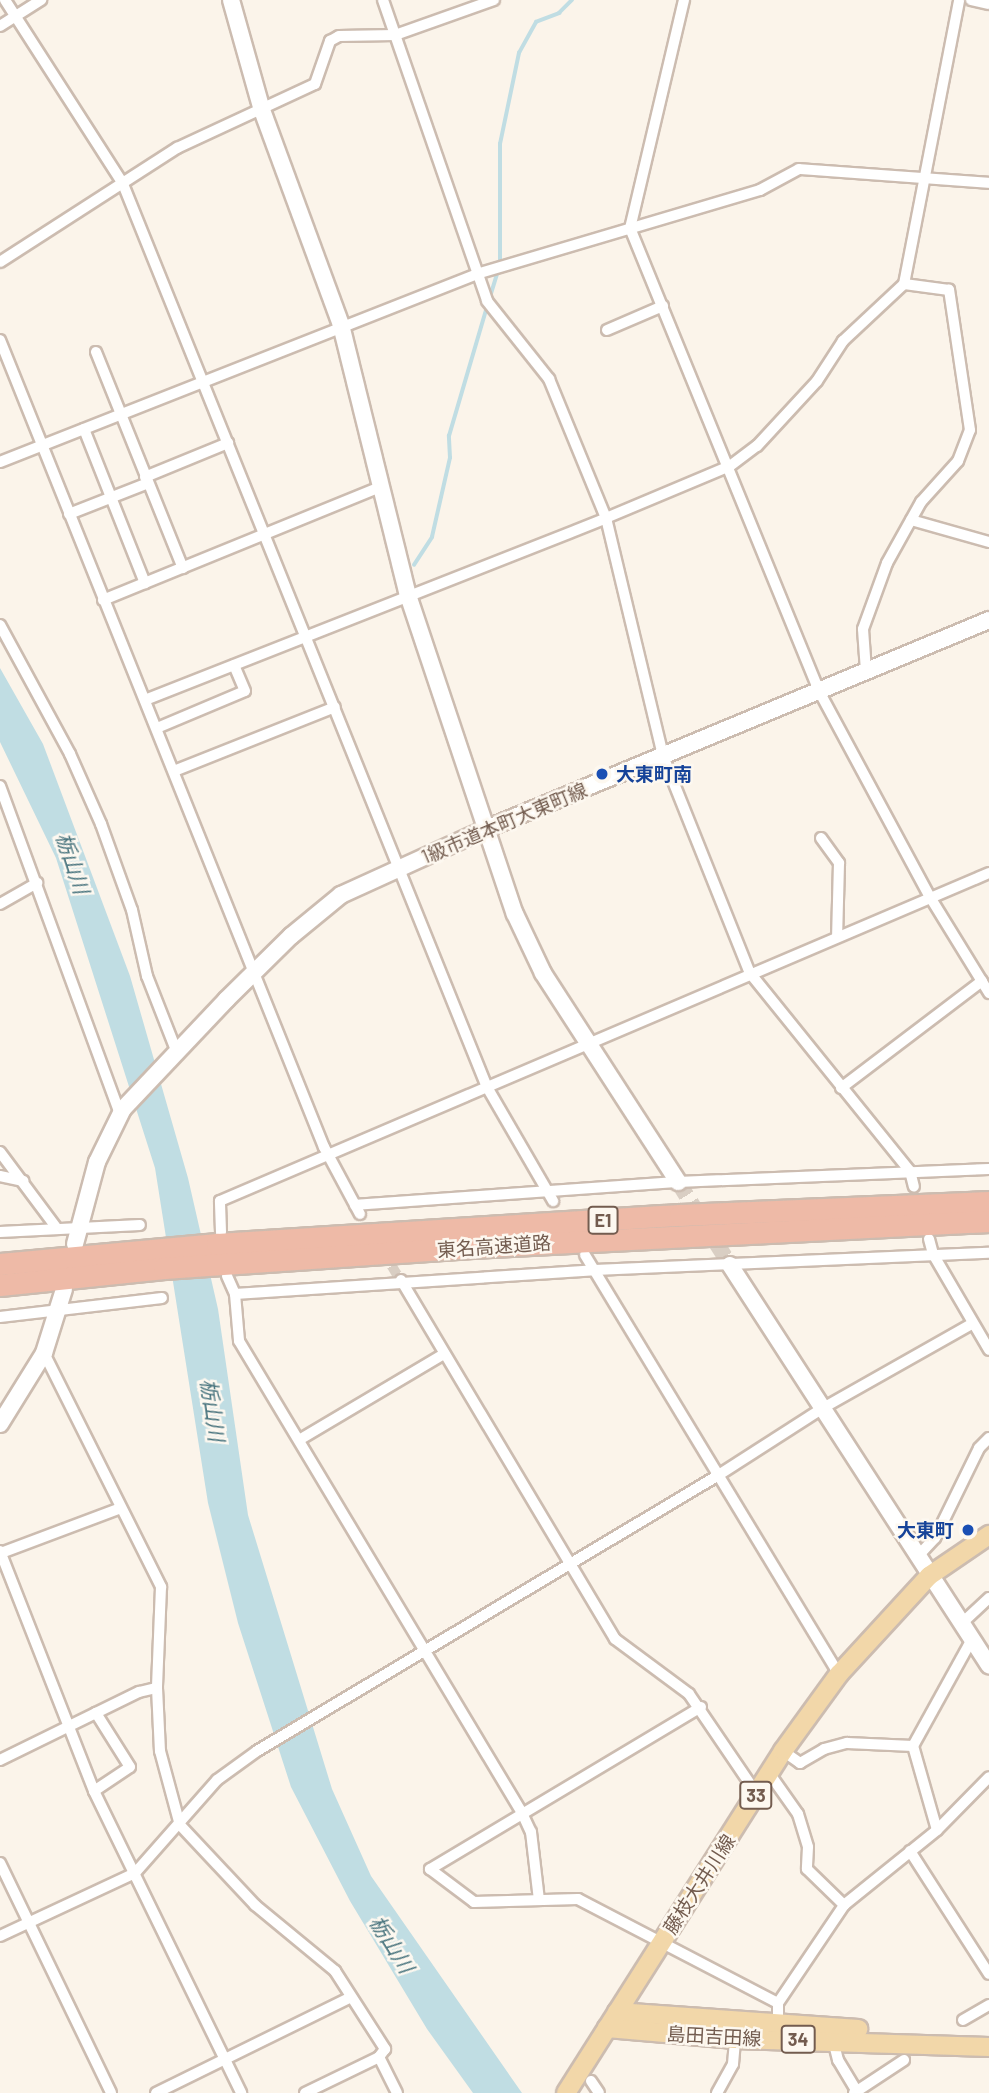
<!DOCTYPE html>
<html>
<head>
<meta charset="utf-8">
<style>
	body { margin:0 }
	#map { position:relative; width:989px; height:2093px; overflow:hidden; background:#fbf4ea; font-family:Barlow,"Noto Sans JP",sans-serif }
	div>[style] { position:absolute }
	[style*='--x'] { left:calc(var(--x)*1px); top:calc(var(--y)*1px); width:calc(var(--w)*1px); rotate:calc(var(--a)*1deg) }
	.water>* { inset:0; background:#c0dde3 }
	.stream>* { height:3.5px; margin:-1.75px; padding:0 1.75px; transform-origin:1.75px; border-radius:1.75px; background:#c0dde3 }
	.street-tunnel>* { height:10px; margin-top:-5px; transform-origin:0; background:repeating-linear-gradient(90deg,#d9cec3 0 10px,transparent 0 15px) }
	.secondary-tunnel>* { height:16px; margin-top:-8px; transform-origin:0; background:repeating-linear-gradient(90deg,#d9cec3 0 16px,transparent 0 24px) }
	.roads { filter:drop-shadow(2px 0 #ccbcb0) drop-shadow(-2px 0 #ccbcb0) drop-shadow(0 2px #ccbcb0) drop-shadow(0 -2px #ccbcb0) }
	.street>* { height:10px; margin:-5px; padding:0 5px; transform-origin:5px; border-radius:5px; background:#fff }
	.secondary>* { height:16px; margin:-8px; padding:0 8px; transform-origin:8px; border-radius:8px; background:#fff }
	.primary>* { height:18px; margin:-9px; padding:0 9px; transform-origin:9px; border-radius:9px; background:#f2d7a9 }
	.highway>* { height:21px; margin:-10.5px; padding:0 10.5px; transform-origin:10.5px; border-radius:10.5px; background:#eebaa7 }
	.dots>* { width:19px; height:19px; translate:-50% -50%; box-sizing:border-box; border:4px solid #fdf8f0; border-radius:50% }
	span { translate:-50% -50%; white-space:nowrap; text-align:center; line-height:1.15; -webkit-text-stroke:5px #fdf8f0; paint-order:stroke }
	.shield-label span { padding:2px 5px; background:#fdf8f0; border:2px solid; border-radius:5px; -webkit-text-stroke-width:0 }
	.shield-label { font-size:18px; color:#735c4f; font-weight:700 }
	.transit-label { font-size:19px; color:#164399; font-weight:700 }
	.left { translate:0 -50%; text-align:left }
	.right { translate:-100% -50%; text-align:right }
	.street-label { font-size:19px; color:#735c4f }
	.water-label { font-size:21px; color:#47737d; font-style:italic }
</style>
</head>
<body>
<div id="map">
	<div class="water">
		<div style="clip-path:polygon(0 668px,43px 744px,130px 976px,188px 1178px,218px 1309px,248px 1515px,332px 1789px,371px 1876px,522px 2093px,473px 2093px,427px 2029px,350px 1901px,291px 1787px,238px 1623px,208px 1503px,155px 1168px,56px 858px,0 742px)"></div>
	</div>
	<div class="stream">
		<div style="--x:500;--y:263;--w:119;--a:-90"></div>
		<div style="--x:500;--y:144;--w:93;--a:-78.2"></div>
		<div style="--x:519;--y:53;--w:35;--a:-61"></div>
		<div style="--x:536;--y:22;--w:25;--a:-21"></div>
		<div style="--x:559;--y:13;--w:18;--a:-45"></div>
		<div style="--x:490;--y:297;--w:28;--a:-73"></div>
		<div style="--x:414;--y:565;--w:33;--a:-57"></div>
		<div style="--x:432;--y:537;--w:81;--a:-77.2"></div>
		<div style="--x:450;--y:458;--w:22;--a:-93"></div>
		<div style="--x:449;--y:436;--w:134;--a:-73.6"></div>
	</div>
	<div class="street-tunnel">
		<div style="--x:384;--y:1253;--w:29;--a:59"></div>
	</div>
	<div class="secondary-tunnel">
		<div style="--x:678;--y:1182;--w:98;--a:57.9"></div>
	</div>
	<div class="roads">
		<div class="street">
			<div style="--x:5;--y:0;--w:219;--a:57.3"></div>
			<div style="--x:123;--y:184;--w:974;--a:68.05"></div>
			<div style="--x:487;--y:1087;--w:132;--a:59.9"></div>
			<div style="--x:383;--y:0;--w:318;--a:70.9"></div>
			<div style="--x:487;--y:301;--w:100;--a:51.5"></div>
			<div style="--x:549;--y:379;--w:150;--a:67.7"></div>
			<div style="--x:606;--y:518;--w:245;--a:76.5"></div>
			<div style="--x:663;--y:756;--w:234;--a:68.2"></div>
			<div style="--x:750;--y:973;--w:255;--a:51.1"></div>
			<div style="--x:910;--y:1171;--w:16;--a:76"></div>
			<div style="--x:684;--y:0;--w:234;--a:103.3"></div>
			<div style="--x:630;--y:228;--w:500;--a:67.79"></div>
			<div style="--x:819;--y:691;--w:234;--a:61.7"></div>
			<div style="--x:930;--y:897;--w:113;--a:58.4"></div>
			<div style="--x:971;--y:0;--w:18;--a:13"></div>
			<div style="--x:0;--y:26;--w:49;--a:-32.4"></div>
			<div style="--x:0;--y:262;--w:211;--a:-32.8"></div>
			<div style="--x:177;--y:148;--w:152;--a:-24.9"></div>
			<div style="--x:315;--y:84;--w:46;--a:-70.8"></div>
			<div style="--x:330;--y:41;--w:10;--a:-29"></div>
			<div style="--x:339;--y:36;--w:56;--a:-1"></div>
			<div style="--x:395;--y:35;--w:105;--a:-19.5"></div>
			<div style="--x:607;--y:330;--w:61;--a:-23.2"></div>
			<div style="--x:0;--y:340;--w:870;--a:68.13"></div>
			<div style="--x:324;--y:1147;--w:76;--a:61.8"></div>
			<div style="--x:96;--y:352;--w:233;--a:68.1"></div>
			<div style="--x:84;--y:429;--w:166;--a:68.4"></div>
			<div style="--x:0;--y:462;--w:516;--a:-21.49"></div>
			<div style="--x:480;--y:273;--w:292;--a:-16.5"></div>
			<div style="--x:760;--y:190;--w:44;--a:-28.3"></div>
			<div style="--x:799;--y:169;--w:191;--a:4.2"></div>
			<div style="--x:145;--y:477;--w:90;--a:-22.3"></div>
			<div style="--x:69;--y:514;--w:85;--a:-21.4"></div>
			<div style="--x:911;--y:520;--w:81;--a:15.8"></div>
			<div style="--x:103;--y:600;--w:299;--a:-22.2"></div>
			<div style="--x:0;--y:625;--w:147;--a:61.5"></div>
			<div style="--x:70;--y:754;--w:77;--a:66.1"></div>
			<div style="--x:101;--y:824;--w:91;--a:70.2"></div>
			<div style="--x:132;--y:910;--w:68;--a:77.2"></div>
			<div style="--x:147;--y:976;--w:79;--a:68.6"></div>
			<div style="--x:866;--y:671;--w:42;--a:-94.1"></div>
			<div style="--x:863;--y:629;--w:70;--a:-70"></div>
			<div style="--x:887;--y:563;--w:70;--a:-60.9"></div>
			<div style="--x:921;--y:502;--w:55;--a:-47.9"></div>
			<div style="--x:958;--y:461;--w:33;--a:-69"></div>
			<div style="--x:970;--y:430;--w:142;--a:-98.5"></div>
			<div style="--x:949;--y:290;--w:45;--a:-172.4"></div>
			<div style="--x:145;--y:700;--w:496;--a:-21.5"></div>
			<div style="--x:606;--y:518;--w:134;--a:-22.8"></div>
			<div style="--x:730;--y:466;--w:34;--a:-37"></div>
			<div style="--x:757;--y:446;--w:88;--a:-47.3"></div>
			<div style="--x:817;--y:381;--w:48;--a:-57"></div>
			<div style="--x:843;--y:341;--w:83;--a:-43.1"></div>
			<div style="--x:904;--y:284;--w:289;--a:-79"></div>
			<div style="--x:157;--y:728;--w:95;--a:-22.8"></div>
			<div style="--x:245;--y:691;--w:28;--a:-113"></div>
			<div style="--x:174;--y:771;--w:173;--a:-21.7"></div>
			<div style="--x:0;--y:786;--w:349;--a:69.9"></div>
			<div style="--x:821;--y:838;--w:31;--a:54"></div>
			<div style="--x:839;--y:863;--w:74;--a:91.5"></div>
			<div style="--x:0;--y:904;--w:43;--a:-29.6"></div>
			<div style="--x:841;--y:1088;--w:177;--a:-37.2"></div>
			<div style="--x:0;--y:1152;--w:94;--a:53.3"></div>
			<div style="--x:0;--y:1176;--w:24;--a:12"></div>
			<div style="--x:355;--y:1205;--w:324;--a:-4.1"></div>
			<div style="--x:678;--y:1182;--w:311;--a:-2.4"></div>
			<div style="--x:0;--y:1232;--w:140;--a:-2.9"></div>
			<div style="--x:221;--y:1232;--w:31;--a:-92"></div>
			<div style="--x:220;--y:1201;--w:836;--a:-23.1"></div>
			<div style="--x:929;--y:1239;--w:16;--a:75"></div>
			<div style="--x:933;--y:1254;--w:111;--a:59.7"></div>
			<div style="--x:585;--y:1255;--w:490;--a:58.8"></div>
			<div style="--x:227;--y:1276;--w:20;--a:66"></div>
			<div style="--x:235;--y:1294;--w:47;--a:85.1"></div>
			<div style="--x:239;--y:1341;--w:550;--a:59.05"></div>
			<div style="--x:522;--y:1813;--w:21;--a:65"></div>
			<div style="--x:531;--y:1832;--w:68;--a:83.3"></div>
			<div style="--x:401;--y:1280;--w:418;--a:59.2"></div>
			<div style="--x:615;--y:1639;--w:92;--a:36.6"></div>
			<div style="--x:689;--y:1694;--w:121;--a:55.8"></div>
			<div style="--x:235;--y:1294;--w:360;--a:-3.8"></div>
			<div style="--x:594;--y:1270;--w:395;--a:-2.5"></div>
			<div style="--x:0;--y:1317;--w:163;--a:-6.7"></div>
			<div style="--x:44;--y:1353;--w:262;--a:63.4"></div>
			<div style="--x:161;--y:1587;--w:101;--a:92.3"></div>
			<div style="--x:157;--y:1688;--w:63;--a:87.3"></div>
			<div style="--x:160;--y:1751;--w:77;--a:74.9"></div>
			<div style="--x:180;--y:1825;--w:110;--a:46.8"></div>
			<div style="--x:255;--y:1905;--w:104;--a:39.5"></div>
			<div style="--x:335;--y:1971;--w:93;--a:57.3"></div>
			<div style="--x:385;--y:2049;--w:10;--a:127"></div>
			<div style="--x:299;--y:1440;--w:169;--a:-30.7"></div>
			<div style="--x:0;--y:1551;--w:258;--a:68.6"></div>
			<div style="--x:94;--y:1791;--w:336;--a:64"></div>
			<div style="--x:1;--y:1553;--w:128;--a:-20.6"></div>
			<div style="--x:918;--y:1556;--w:25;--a:-47"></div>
			<div style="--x:935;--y:1538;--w:100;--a:-63.9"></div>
			<div style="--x:979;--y:1448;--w:14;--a:-45"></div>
			<div style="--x:961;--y:1624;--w:38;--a:-43"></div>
			<div style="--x:701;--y:1707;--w:316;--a:149.1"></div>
			<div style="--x:430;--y:1869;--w:55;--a:36.9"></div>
			<div style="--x:474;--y:1902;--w:104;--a:-1.7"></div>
			<div style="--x:578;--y:1899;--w:225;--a:27.5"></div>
			<div style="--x:783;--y:1751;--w:21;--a:35"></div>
			<div style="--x:800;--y:1763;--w:28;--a:-30"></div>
			<div style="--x:824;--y:1749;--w:24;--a:-15"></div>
			<div style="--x:847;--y:1743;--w:66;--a:2.6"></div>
			<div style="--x:0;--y:1760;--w:155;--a:-26.1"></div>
			<div style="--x:139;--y:1692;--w:18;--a:-13"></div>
			<div style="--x:769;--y:1773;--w:50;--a:54.7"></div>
			<div style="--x:798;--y:1814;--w:34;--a:73"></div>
			<div style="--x:808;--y:1847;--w:22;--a:93"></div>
			<div style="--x:807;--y:1869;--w:52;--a:44.2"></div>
			<div style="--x:94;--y:1791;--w:43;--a:-33.7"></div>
			<div style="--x:130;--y:1767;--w:64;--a:-122.2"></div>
			<div style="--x:937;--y:1830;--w:87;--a:-105.9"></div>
			<div style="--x:913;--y:1746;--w:122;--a:-61.1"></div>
			<div style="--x:910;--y:1851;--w:146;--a:57.3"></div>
			<div style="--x:0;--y:1863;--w:255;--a:64.2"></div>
			<div style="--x:0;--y:1936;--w:149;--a:-25"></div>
			<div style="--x:135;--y:1873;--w:124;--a:-48.6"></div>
			<div style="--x:217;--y:1780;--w:49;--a:-35.9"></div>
			<div style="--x:257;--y:1751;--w:536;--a:-30.87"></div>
			<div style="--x:717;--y:1476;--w:126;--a:-32.7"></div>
			<div style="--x:823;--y:1408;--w:172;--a:-29.5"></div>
			<div style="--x:963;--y:2020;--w:30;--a:-30"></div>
			<div style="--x:778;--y:2024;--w:21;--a:-90"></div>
			<div style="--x:778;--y:2003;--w:118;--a:-56"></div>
			<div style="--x:844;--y:1905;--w:119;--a:-38.9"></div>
			<div style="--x:937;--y:1830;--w:74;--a:-45.5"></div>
			<div style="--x:833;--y:2040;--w:21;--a:76"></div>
			<div style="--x:838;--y:2060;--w:39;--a:59"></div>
			<div style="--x:591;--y:2081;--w:14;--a:56"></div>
			<div style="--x:156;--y:2093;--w:217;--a:-26.2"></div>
			<div style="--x:305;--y:2093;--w:82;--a:-25.9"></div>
			<div style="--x:379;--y:2057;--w:40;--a:63.4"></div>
			<div style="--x:717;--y:2093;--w:33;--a:-61"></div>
			<div style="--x:733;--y:2064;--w:25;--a:-85"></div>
			<div style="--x:854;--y:2093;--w:60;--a:-33.4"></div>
		</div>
		<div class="secondary">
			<div style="--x:231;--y:0;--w:114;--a:74.3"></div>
			<div style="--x:262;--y:110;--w:229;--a:69.8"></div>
			<div style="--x:341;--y:325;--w:278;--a:76.1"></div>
			<div style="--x:408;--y:595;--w:336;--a:71.5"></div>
			<div style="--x:515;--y:914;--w:65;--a:64.6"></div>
			<div style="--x:543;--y:973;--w:249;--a:57.1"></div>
			<div style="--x:75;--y:1244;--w:85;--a:-75"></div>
			<div style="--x:97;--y:1162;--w:59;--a:-63.9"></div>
			<div style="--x:123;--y:1109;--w:150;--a:-46.6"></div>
			<div style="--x:226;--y:1000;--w:91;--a:-44.6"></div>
			<div style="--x:291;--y:936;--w:65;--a:-39.4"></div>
			<div style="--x:341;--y:895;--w:159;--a:-24.5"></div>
			<div style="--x:486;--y:829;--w:545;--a:-22.56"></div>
			<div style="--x:730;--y:1265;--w:477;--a:57.1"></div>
			<div style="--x:0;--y:1424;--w:84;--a:-58.2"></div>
			<div style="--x:44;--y:1353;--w:67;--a:-72.6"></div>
		</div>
		<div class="primary">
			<div style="--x:617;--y:2012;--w:242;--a:4"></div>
			<div style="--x:607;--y:2028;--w:128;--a:4.9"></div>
			<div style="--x:735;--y:2039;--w:254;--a:1.8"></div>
			<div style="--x:566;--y:2093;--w:405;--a:-57.6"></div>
			<div style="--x:783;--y:1751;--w:95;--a:-54"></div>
			<div style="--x:839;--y:1674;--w:133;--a:-47.4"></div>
			<div style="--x:929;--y:1576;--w:73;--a:-34.3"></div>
		</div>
		<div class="highway">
			<div style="--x:0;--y:1264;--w:218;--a:-5.3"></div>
			<div style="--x:217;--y:1244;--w:464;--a:-3.6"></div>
			<div style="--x:680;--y:1215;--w:309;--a:-2.4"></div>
			<div style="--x:0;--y:1285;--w:165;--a:-5.9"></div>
			<div style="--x:164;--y:1268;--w:309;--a:-3.9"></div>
			<div style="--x:472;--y:1247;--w:518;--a:-2.88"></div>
		</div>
	</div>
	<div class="dots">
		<div style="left:602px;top:774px;background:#1a4fb4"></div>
		<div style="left:968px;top:1530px;background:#1a4fb4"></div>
	</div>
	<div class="shield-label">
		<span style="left:603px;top:1220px">E1</span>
		<span style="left:756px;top:1795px">33</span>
		<span style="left:798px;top:2039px">34</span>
	</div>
	<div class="transit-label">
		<span class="left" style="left:616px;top:774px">大東町南</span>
		<span class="right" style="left:954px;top:1530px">大東町</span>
	</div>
	<div class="street-label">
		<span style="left:504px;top:823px;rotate:-23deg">1級市道本町大東町線</span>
		<span style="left:494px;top:1246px;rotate:-4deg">東名高速道路</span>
		<span style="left:699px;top:1884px;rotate:-57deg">藤枝大井川線</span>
		<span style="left:714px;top:2036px;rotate:3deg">島田吉田線</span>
	</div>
	<div class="water-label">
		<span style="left:73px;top:863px;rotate:72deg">栃山川</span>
		<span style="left:213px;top:1410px;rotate:82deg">栃山川</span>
		<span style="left:392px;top:1944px;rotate:58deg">栃山川</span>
	</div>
</div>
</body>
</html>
